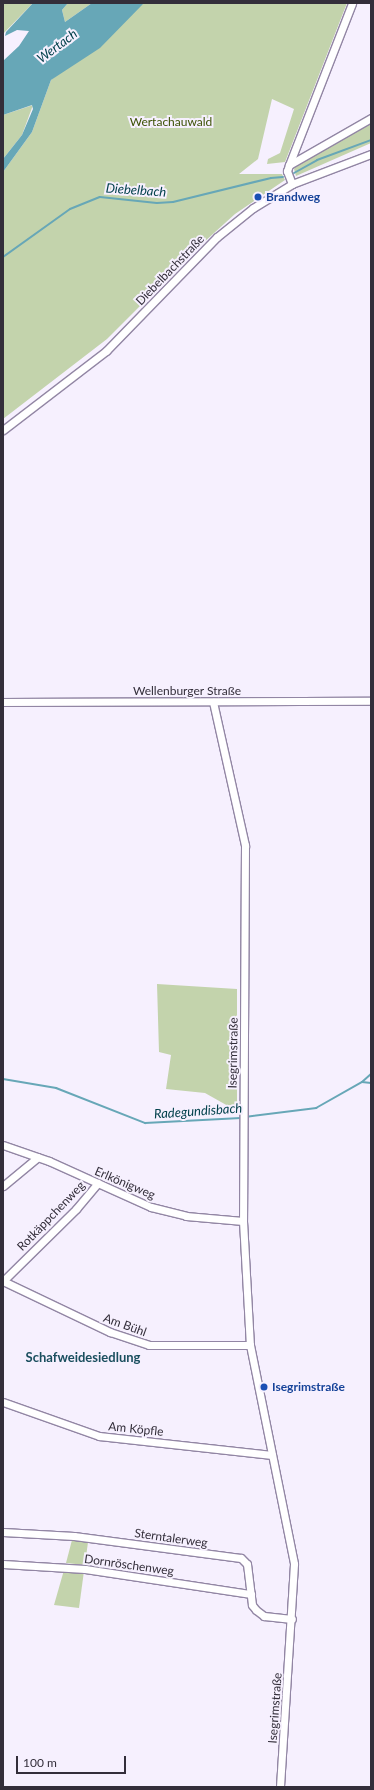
<!DOCTYPE html>
<html>
<head>
<meta charset="utf-8">
<style>
	body { margin:0 }
	#map { position:relative; width:374px; height:1790px; overflow:hidden; background:#f6f0fe; font-family:Lato,sans-serif }
	div>[style] { position:absolute }
	[style*='--x'] { left:calc(var(--x)*1px); top:calc(var(--y)*1px); width:calc(var(--w)*1px); rotate:calc(var(--a)*1deg) }
	.green>* { inset:0; background:#c3d3ac }
	.water>* { inset:0; background:#67a7b7 }
	.stream>* { height:2px; margin:-1px; padding:0 1px; transform-origin:1px; border-radius:1px; background:#67a7b7 }
	.roads { filter:drop-shadow(1px 0 #9286a4) drop-shadow(-1px 0 #9286a4) drop-shadow(0 1px #9286a4) drop-shadow(0 -1px #9286a4) }
	.minor>* { height:7px; margin:-3.5px; padding:0 3.5px; transform-origin:3.5px; border-radius:3.5px; background:#fff }
	.dots>* { width:11px; height:11px; translate:-50% -50%; box-sizing:border-box; border:2px solid #f6f0fe; border-radius:50% }
	span { translate:-50% -50%; white-space:nowrap; text-align:center; line-height:1.15; -webkit-text-stroke:4px #f6f0fe; paint-order:stroke }
	.park-label { font-size:12px; color:#3c5105 }
	.transit-label { font-size:12px; color:#164399; font-weight:700 }
	.left { translate:0 -50%; text-align:left }
	.street-label { font-size:12px; color:#332e3a }
	.water-label { font-size:13px; color:#03414c; font-style:italic }
	.neighbourhood-label { font-size:13px; color:#1a4e5e; font-weight:700 }
	.frame { position:absolute; inset:0; border:4px solid #332e3a; pointer-events:none }
	.scale { position:absolute; left:16px; top:1756px; width:110px; height:18px; box-sizing:border-box; border:2px solid #332e3a; border-top:0; padding-left:5px; font-size:12px; line-height:14px; white-space:nowrap; color:#332e3a; -webkit-text-stroke:3px #f6f0fe; paint-order:stroke }
</style>
</head>
<body>
<div id="map">
	<div class="green">
		<div style="clip-path:polygon(3px 3px,33px 3px,3px 34px)"></div>
		<div style="clip-path:polygon(68px 3px,92px 3px,65px 22px,62px 10px)"></div>
		<div style="clip-path:polygon(144px 3px,347px 3px,285px 162px,267px 164px,268px 159px,280px 153px,294px 109px,272px 99px,258px 159px,239px 174px,282px 174px,285px 180px,235px 214px,203px 243px,107px 339px,3px 419px,3px 172px,32px 132px,51px 80px)"></div>
		<div style="clip-path:polygon(33px 105px,22px 135px,3px 159px,3px 115px)"></div>
		<div style="clip-path:polygon(371px 121px,371px 143px,296px 176px,294px 169px,297px 162px)"></div>
		<div style="clip-path:polygon(157px 984px,237px 989px,237px 1111px,205px 1093px,166px 1089px,171px 1055px,159px 1052px)"></div>
		<div style="clip-path:polygon(72px 1540px,88px 1542px,85px 1565px,66px 1563px)"></div>
		<div style="clip-path:polygon(64px 1570px,84px 1571px,79px 1608px,54px 1605px)"></div>
	</div>
	<div class="water">
		<div style="clip-path:polygon(33px 3px,68px 3px,62px 10px,65px 22px,92px 3px,144px 3px,100px 48px,51px 80px,32px 132px,3px 172px,3px 159px,22px 135px,33px 109px,32px 105px,3px 115px,3px 61px,19px 46px,29px 31px,17px 30px,5px 36px,6px 32px)"></div>
	</div>
	<div class="stream">
		<div style="--x:294;--y:173;--w:26;--a:-29"></div>
		<div style="--x:317;--y:160;--w:58;--a:-20.3"></div>
		<div style="--x:3;--y:257;--w:82;--a:-35.6"></div>
		<div style="--x:70;--y:209;--w:32;--a:-22"></div>
		<div style="--x:100;--y:197;--w:57;--a:6"></div>
		<div style="--x:157;--y:203;--w:16;--a:-4"></div>
		<div style="--x:173;--y:202;--w:101;--a:-13.8"></div>
		<div style="--x:271;--y:178;--w:12;--a:-5"></div>
		<div style="--x:3;--y:1079;--w:54;--a:9.6"></div>
		<div style="--x:56;--y:1088;--w:96;--a:21.5"></div>
		<div style="--x:145;--y:1123;--w:96;--a:-3"></div>
		<div style="--x:362;--y:1082;--w:12;--a:-42"></div>
		<div style="--x:245;--y:1117;--w:72;--a:-7.2"></div>
		<div style="--x:316;--y:1108;--w:53;--a:-29.5"></div>
		<div style="--x:362;--y:1082;--w:9;--a:6"></div>
	</div>
	<div class="roads">
		<div class="minor">
			<div style="--x:289;--y:165;--w:95;--a:-29.8"></div>
			<div style="--x:292;--y:184;--w:14;--a:-111"></div>
			<div style="--x:287;--y:171;--w:6;--a:-72"></div>
			<div style="--x:289;--y:165;--w:174;--a:-68.7"></div>
			<div style="--x:3;--y:430;--w:130;--a:-37.5"></div>
			<div style="--x:106;--y:351;--w:159;--a:-45.8"></div>
			<div style="--x:217;--y:237;--w:46;--a:-38.9"></div>
			<div style="--x:253;--y:208;--w:46;--a:-31.6"></div>
			<div style="--x:292;--y:184;--w:85;--a:-20.8"></div>
			<div style="--x:3;--y:702;--w:368;--a:-0.2"></div>
			<div style="--x:213;--y:702;--w:147;--a:77.4"></div>
			<div style="--x:245;--y:845;--w:376;--a:90.3"></div>
			<div style="--x:243;--y:1221;--w:124;--a:86.8"></div>
			<div style="--x:250;--y:1345;--w:223;--a:78.6"></div>
			<div style="--x:294;--y:1564;--w:223;--a:93.6"></div>
			<div style="--x:3;--y:1145;--w:49;--a:19.2"></div>
			<div style="--x:49;--y:1161;--w:112;--a:24.3"></div>
			<div style="--x:151;--y:1207;--w:36;--a:14"></div>
			<div style="--x:186;--y:1216;--w:57;--a:5"></div>
			<div style="--x:3;--y:1186;--w:45;--a:-39.6"></div>
			<div style="--x:3;--y:1281;--w:119;--a:25.5"></div>
			<div style="--x:110;--y:1332;--w:41;--a:18.4"></div>
			<div style="--x:149;--y:1345;--w:101;--a:0"></div>
			<div style="--x:3;--y:1281;--w:103;--a:-44.6"></div>
			<div style="--x:76;--y:1209;--w:34;--a:-50"></div>
			<div style="--x:3;--y:1402;--w:102;--a:19.5"></div>
			<div style="--x:99;--y:1436;--w:174;--a:6.3"></div>
			<div style="--x:3;--y:1532;--w:71;--a:3.2"></div>
			<div style="--x:74;--y:1536;--w:168;--a:7.5"></div>
			<div style="--x:241;--y:1558;--w:8;--a:45"></div>
			<div style="--x:247;--y:1564;--w:41;--a:83"></div>
			<div style="--x:252;--y:1605;--w:6;--a:51"></div>
			<div style="--x:256;--y:1610;--w:10;--a:37"></div>
			<div style="--x:264;--y:1616;--w:28;--a:6"></div>
			<div style="--x:3;--y:1564;--w:82;--a:3.5"></div>
			<div style="--x:85;--y:1569;--w:168;--a:8.6"></div>
		</div>
	</div>
	<div class="dots">
		<div style="left:258px;top:197px;background:#1a4fb4"></div>
		<div style="left:264px;top:1387px;background:#1a4fb4"></div>
	</div>
	<div class="park-label">
		<span style="left:171px;top:122px">Wertachauwald</span>
	</div>
	<div class="transit-label">
		<span class="left" style="left:266px;top:197px">Brandweg</span>
		<span class="left" style="left:272px;top:1387px">Isegrimstraße</span>
	</div>
	<div class="street-label">
		<span style="left:170px;top:270px;rotate:-46deg">Diebelbachstraße</span>
		<span style="left:187px;top:691px">Wellenburger Straße</span>
		<span style="left:233px;top:1053px;rotate:-89deg">Isegrimstraße</span>
		<span style="left:125px;top:1183px;rotate:23deg">Erlkönigweg</span>
		<span style="left:51px;top:1216px;rotate:-46deg">Rotkäppchenweg</span>
		<span style="left:125px;top:1325px;rotate:20deg">Am Bühl</span>
		<span style="left:136px;top:1429px;rotate:6deg">Am Köpfle</span>
		<span style="left:171px;top:1538px;rotate:8deg">Sterntalerweg</span>
		<span style="left:129px;top:1565px;rotate:8deg">Dornröschenweg</span>
		<span style="left:275px;top:1708px;rotate:-86deg">Isegrimstraße</span>
	</div>
	<div class="water-label">
		<span style="left:57px;top:46px;rotate:-37deg">Wertach</span>
		<span style="left:136px;top:190px;rotate:4deg">Diebelbach</span>
		<span style="left:198px;top:1111px;rotate:-4deg">Radegundisbach</span>
	</div>
	<div class="neighbourhood-label">
		<span style="left:83px;top:1357px">Schafweidesiedlung</span>
	</div>
	<div class="frame"></div>
	<div class="scale">100 m</div>
</div>
</body>
</html>
